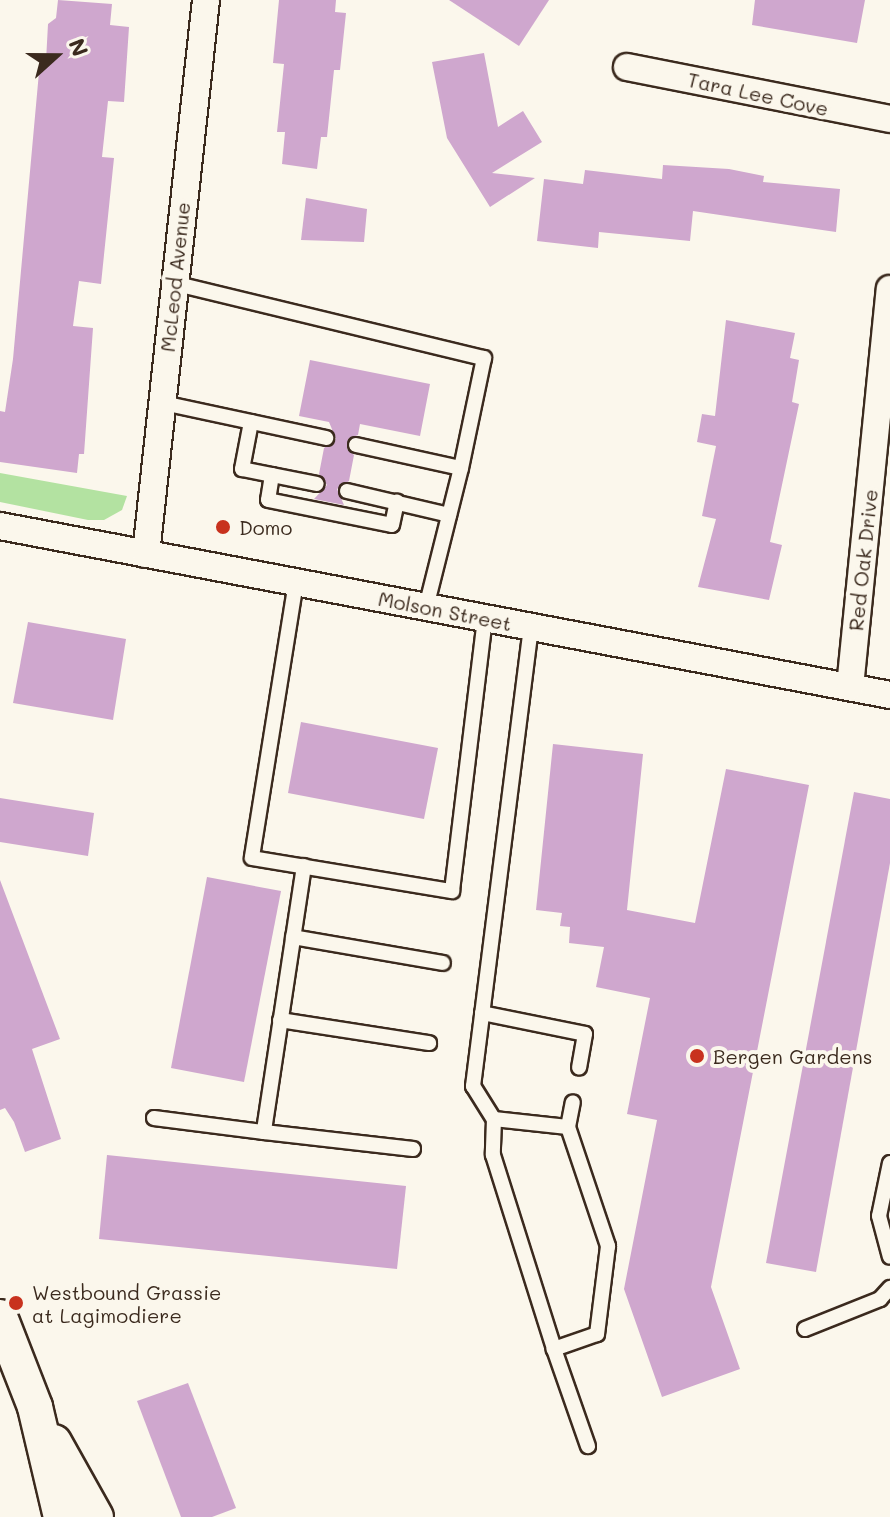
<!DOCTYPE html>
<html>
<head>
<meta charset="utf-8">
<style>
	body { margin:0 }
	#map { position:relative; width:890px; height:1517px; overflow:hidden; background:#fbf7ec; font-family:Mali,sans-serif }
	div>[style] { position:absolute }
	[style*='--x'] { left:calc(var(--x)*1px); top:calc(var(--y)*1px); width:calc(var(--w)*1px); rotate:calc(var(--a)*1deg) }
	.green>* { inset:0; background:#b3e2a1 }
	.building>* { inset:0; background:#cfa7ce }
	.roads { filter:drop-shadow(2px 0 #3b2a1e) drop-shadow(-2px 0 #3b2a1e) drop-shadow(0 2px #3b2a1e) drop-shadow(0 -2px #3b2a1e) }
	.service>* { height:14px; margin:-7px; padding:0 7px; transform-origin:7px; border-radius:7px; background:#fbf7ec }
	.minor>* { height:26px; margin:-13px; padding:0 13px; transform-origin:13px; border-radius:13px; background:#fbf7ec }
	.tertiary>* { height:34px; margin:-17px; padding:0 17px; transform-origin:17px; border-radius:17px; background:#fbf7ec }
	.dots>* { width:22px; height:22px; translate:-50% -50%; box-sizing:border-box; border:4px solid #fbf7ec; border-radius:50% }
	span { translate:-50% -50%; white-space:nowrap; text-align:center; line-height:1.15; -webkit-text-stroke:8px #fbf7ec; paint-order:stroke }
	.street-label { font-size:20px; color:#3b2a1e }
	.poi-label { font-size:20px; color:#3b2a1e }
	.left { translate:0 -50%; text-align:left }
	.north { position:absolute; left:16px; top:16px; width:80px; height:80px; -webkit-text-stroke:6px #fbf7ec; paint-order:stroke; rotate:69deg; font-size:22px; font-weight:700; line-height:32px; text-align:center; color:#3b2a1e }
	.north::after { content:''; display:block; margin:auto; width:28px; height:36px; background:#3b2a1e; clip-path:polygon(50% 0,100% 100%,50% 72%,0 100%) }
</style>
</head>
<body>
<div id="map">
	<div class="green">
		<div style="clip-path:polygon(0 473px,127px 496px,122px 510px,104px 520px,88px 520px,0 502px)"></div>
	</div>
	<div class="building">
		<div style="clip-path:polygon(58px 0,112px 4px,110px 25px,129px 27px,124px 102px,108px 101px,102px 157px,114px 158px,101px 284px,79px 281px,73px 326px,93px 328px,84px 454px,79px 454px,77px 473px,0 462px,0 411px,5px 412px,13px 359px,40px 61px,46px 61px,48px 24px,56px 18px)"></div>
		<div style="clip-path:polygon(279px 0,336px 0,335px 12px,346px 13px,340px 70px,334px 70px,327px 137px,321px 137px,317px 169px,282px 164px,285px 132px,277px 132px,284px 64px,273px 63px)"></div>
		<div style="clip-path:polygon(449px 0,549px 0,519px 46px)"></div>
		<div style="clip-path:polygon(755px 0,865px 0,857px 43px,752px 25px)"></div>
		<div style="clip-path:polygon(484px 53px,498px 127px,523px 111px,542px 142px,492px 173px,535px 178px,490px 207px,447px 138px,432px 62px)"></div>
		<div style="clip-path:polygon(663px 165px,729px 169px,764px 176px,763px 182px,840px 189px,836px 232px,693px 211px,690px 241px,599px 232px,598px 248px,537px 241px,544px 179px,583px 184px,585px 170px,662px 179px)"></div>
		<div style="clip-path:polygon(306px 198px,367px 209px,364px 242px,301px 240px)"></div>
		<div style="clip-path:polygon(726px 320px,795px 333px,790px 358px,799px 360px,792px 402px,799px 404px,770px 542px,782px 545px,769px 600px,698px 587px,716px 519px,702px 516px,716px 446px,697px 442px,702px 414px,715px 416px)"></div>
		<div style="clip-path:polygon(310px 360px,430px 384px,420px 436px,360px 424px,358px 435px,348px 439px,347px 449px,354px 455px,349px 481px,337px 489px,344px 505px,314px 499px,327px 485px,319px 474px,324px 448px,336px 439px,329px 422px,299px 416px)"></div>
		<div style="clip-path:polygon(28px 622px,126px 639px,113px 720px,13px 703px)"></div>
		<div style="clip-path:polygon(301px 722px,438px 748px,424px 819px,288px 793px)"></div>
		<div style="clip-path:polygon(553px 744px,643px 754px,627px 910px,695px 923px,726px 769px,809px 785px,711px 1287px,740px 1369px,662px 1397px,624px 1289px,657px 1120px,627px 1114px,650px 998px,596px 987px,604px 947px,569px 943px,570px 927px,560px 926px,562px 913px,536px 910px)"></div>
		<div style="clip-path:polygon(854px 792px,890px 799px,890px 863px,816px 1272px,766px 1263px)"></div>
		<div style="clip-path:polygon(0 798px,94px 813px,88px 856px,0 842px)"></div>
		<div style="clip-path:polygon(207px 877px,281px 891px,244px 1082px,171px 1068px)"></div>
		<div style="clip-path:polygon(0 880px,60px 1039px,32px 1049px,61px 1139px,25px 1152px,14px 1122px,5px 1108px,0 1110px)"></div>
		<div style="clip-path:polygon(107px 1155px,406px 1186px,397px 1269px,99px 1239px)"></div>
		<div style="clip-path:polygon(188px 1383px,236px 1508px,212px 1517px,181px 1517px,137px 1401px)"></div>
	</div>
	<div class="roads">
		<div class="service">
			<div style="--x:173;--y:283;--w:320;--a:13.6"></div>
			<div style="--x:484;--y:358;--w:112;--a:101.8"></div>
			<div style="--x:163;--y:403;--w:167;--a:12.1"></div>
			<div style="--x:251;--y:422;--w:48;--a:100.8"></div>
			<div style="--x:242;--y:469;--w:76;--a:11.3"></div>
			<div style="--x:356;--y:445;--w:107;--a:12.4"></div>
			<div style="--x:461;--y:468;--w:143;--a:104.1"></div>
			<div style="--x:272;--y:475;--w:25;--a:99"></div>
			<div style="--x:268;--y:500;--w:126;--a:11.4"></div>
			<div style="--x:392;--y:525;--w:24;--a:-78"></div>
			<div style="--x:347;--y:491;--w:105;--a:13.2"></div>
			<div style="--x:296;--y:582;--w:279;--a:99.1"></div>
			<div style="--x:252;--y:858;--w:203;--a:9.4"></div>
			<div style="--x:452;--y:891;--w:275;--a:-83.1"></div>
			<div style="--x:531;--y:627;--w:463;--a:97.2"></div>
			<div style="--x:473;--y:1086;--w:39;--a:58"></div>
			<div style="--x:494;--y:1119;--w:74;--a:6.2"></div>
			<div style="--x:568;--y:1127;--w:126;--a:71.4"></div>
			<div style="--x:608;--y:1246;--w:89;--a:97.1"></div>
			<div style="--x:597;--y:1334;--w:46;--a:160.8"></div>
			<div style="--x:554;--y:1349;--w:103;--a:70.7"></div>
			<div style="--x:304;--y:866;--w:269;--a:98.6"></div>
			<div style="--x:264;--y:1132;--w:150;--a:6.5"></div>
			<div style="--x:293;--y:937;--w:152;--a:9.8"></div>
			<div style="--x:482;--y:1013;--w:105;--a:11.5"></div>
			<div style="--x:585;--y:1034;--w:34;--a:100"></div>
			<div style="--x:280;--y:1020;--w:151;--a:8.8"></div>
			<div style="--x:154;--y:1118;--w:111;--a:7.3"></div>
			<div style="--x:494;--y:1119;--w:36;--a:92"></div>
			<div style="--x:493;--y:1155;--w:203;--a:72.5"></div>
			<div style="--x:568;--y:1127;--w:25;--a:-79"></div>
			<div style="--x:890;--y:1163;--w:54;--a:101.7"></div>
			<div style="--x:879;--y:1216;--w:42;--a:75"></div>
			<div style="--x:805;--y:1329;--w:81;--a:-21.8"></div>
			<div style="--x:880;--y:1299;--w:15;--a:-48"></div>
		</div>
		<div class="minor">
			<div style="--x:627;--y:67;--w:268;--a:11.2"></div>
			<div style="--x:0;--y:526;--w:906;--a:10.75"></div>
			<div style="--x:146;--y:554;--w:557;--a:-83.82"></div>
			<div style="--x:850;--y:687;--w:400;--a:-84.3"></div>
		</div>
		<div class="tertiary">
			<div style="--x:0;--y:1317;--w:97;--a:68.7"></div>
			<div style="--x:35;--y:1407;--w:113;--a:76.7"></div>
			<div style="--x:54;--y:1442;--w:86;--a:60.8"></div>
		</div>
	</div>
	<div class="dots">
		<div style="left:223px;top:527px;background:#c8321e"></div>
		<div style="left:697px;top:1056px;background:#c8321e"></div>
		<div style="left:16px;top:1303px;background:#c8321e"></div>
	</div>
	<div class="street-label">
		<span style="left:758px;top:94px;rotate:12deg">Tara Lee Cove</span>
		<span style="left:175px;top:277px;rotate:-84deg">McLeod Avenue</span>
		<span style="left:863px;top:560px;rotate:-84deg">Red Oak Drive</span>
		<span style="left:445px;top:611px;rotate:11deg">Molson Street</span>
	</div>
	<div class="poi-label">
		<span class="left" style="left:239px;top:527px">Domo</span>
		<span class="left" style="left:713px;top:1056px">Bergen Gardens</span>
		<span class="left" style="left:32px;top:1304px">Westbound Grassie<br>at Lagimodiere</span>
	</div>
	<div class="north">N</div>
</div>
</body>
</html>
